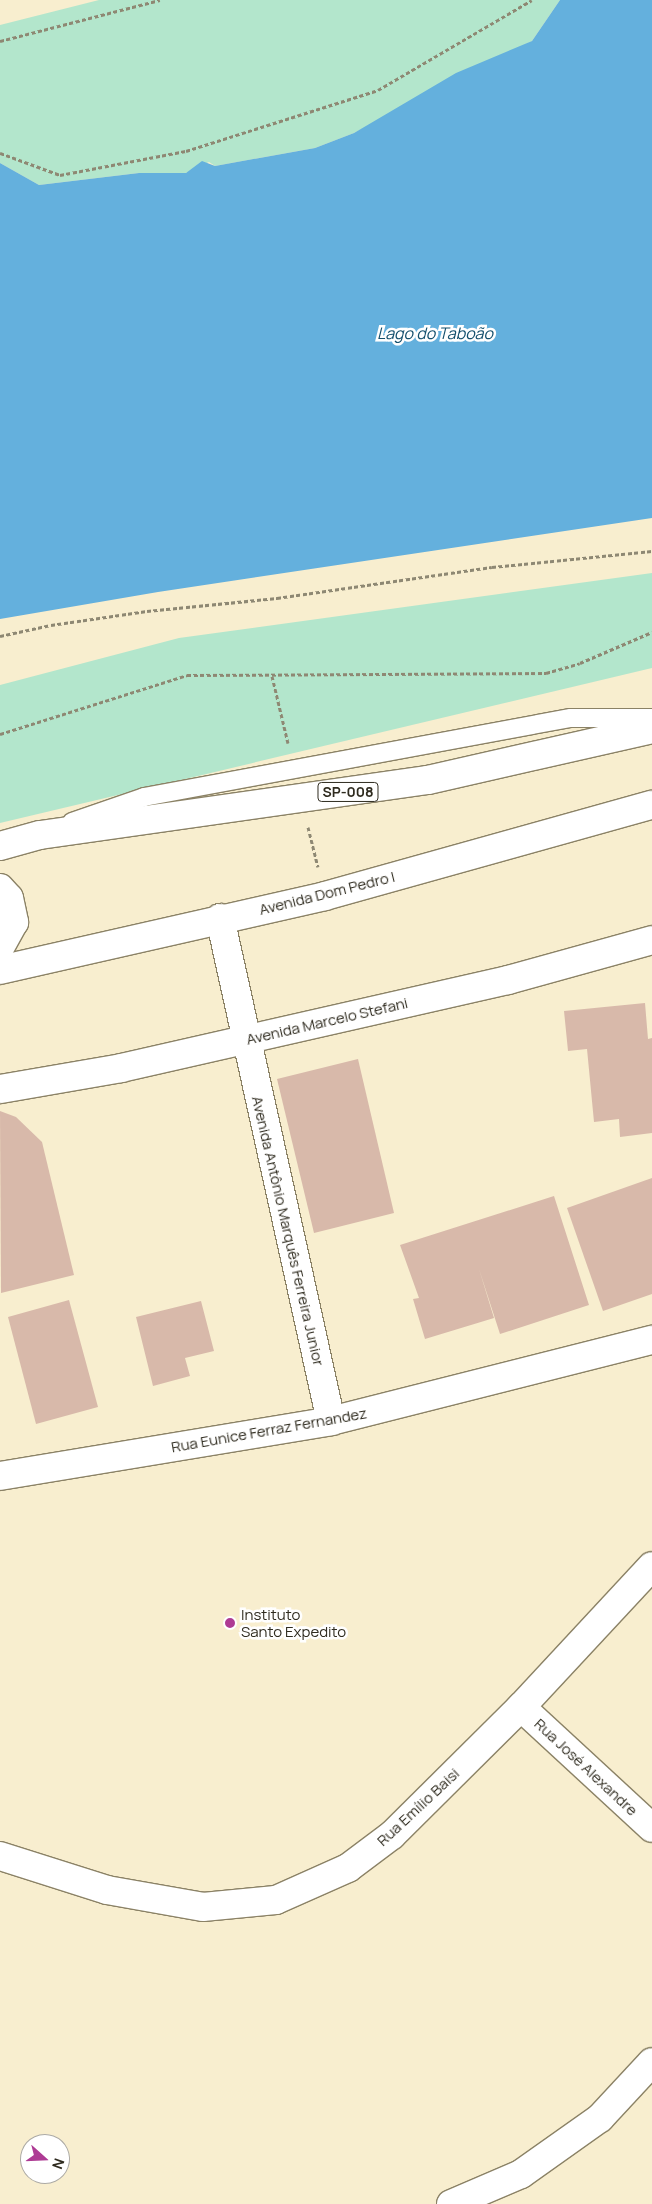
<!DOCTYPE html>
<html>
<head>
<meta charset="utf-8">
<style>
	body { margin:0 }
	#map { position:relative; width:652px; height:2204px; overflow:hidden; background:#f8eecf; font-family:Manrope,sans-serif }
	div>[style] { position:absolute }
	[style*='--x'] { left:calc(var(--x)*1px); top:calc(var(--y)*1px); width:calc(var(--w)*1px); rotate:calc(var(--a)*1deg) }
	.green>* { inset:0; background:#b3e6cc }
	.water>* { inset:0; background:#64b0dd }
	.building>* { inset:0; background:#d8b9aa }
	.path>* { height:3px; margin-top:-1.5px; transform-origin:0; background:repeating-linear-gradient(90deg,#8e8873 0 4px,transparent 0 6.5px) }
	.roads { filter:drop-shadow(1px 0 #8b8266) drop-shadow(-1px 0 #8b8266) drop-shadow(0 1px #8b8266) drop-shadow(0 -1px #8b8266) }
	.service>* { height:18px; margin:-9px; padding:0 9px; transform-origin:9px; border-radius:9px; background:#fff }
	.minor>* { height:28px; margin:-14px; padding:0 14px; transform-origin:14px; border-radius:14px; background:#fff }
	.primary>* { height:28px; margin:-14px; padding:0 14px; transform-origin:14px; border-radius:14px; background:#fff }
	.dots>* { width:14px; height:14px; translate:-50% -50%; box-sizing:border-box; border:2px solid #fff; border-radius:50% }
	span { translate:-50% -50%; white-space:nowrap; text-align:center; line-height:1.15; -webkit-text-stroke:5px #fff; paint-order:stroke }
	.shield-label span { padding:1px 4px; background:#fff; border:1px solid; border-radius:4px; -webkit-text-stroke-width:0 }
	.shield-label { font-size:14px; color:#2f2b1f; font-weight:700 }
	.street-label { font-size:15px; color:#2f2b1f }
	.poi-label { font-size:15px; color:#2f2b1f }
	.left { translate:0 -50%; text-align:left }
	.water-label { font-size:16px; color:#134f6d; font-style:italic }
	.north { position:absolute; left:20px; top:2134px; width:50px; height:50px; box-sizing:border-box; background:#fff; border:1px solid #acaaa5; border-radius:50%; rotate:110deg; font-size:14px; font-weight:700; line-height:20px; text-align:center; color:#2f2b1f }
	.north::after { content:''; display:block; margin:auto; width:18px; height:22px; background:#ae3b94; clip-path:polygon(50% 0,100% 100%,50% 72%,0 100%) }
</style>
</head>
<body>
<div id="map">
	<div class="green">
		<div style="clip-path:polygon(99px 0,560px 0,532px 41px,354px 133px,315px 148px,215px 166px,209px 162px,186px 173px,139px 173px,39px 185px,0 163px,0 25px)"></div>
		<div style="clip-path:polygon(652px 573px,652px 668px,0 823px,0 685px,179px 638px)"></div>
	</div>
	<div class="water">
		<div style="clip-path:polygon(560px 0,652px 0,652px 518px,158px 592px,0 619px,0 163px,39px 185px,139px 173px,186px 173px,202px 161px,215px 166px,315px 148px,354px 133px,456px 73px,532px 41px)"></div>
	</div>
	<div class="building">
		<div style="clip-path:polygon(645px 1003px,648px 1039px,652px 1038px,652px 1133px,620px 1137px,619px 1119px,594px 1122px,587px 1049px,568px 1051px,564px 1011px)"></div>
		<div style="clip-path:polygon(358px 1059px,394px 1213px,314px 1233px,277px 1079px)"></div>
		<div style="clip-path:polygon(0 1111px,16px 1117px,42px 1142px,74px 1275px,1px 1293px)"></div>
		<div style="clip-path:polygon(652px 1178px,652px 1294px,603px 1311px,567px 1208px)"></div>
		<div style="clip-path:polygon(554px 1196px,589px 1305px,500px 1334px,479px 1269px,494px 1318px,425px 1339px,413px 1299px,419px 1298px,400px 1245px)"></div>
		<div style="clip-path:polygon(69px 1300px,98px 1407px,36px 1424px,8px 1317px)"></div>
		<div style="clip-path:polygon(201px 1301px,214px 1351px,185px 1358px,190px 1376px,153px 1386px,136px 1317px)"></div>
	</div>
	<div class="path">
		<div style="--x:0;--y:41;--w:165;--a:-14.4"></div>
		<div style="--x:0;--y:153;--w:64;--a:20.1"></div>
		<div style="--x:60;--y:175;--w:128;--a:-10.8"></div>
		<div style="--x:186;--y:151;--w:201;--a:-17.6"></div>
		<div style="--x:378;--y:90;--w:178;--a:-30.3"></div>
		<div style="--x:0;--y:636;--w:52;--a:-12.2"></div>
		<div style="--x:51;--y:625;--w:97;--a:-8.3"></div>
		<div style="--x:147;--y:611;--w:131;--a:-5.7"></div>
		<div style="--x:277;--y:598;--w:217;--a:-8.2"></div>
		<div style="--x:492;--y:567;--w:161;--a:-5.7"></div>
		<div style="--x:272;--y:676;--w:69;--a:76.6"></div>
		<div style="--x:0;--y:734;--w:196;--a:-17.5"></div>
		<div style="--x:187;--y:675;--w:359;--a:-0.3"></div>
		<div style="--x:546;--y:673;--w:35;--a:-16"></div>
		<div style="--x:580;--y:663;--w:78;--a:-23.3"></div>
		<div style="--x:308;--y:827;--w:41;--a:76"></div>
	</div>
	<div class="roads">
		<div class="service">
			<div style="--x:72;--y:822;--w:76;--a:-19.1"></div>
			<div style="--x:144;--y:797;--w:434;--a:-10.5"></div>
			<div style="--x:571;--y:718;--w:81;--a:0"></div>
		</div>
		<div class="minor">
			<div style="--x:220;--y:918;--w:515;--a:77.56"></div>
			<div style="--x:0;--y:1089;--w:123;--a:-9.8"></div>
			<div style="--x:121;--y:1068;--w:397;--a:-12.8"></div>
			<div style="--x:508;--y:980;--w:149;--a:-15.5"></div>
			<div style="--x:0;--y:1476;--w:336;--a:-9.4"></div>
			<div style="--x:331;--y:1421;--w:331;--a:-14.2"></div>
			<div style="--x:521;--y:1707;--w:178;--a:42.7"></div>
			<div style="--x:0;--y:1856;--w:112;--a:17.6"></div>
			<div style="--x:107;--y:1890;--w:97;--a:10"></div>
			<div style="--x:203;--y:1907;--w:73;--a:-5.5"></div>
			<div style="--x:276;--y:1900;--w:79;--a:-24"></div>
			<div style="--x:348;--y:1868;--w:55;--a:-36.9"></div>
			<div style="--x:392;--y:1835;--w:182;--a:-44.8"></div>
			<div style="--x:521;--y:1707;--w:192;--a:-47.1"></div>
			<div style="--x:451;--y:2204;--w:76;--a:-23.2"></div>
			<div style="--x:521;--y:2174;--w:97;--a:-35.3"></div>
			<div style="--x:600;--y:2118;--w:76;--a:-47.1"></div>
		</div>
		<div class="primary">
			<div style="--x:0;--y:846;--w:41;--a:-15.4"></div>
			<div style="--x:40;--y:835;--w:392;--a:-8.1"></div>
			<div style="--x:428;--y:780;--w:230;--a:-12.8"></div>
			<div style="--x:0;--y:888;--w:13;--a:48"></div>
			<div style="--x:9;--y:898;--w:25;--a:78"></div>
			<div style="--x:14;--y:922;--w:29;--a:119"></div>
			<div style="--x:0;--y:970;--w:333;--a:-12.8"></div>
			<div style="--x:325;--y:896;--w:339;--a:-15.6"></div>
		</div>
	</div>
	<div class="dots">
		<div style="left:230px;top:1623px;background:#ae3b94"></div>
	</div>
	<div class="shield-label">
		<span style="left:348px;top:792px">SP-008</span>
	</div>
	<div class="street-label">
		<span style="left:327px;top:893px;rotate:-14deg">Avenida Dom Pedro I</span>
		<span style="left:327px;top:1021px;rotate:-13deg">Avenida Marcelo Stefani</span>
		<span style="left:288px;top:1231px;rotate:77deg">Avenida Antônio Marquês Ferreira Junior</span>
		<span style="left:269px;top:1430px;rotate:-10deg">Rua Eunice Ferraz Fernandez</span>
		<span style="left:586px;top:1767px;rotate:43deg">Rua José Alexandre</span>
		<span style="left:418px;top:1807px;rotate:-43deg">Rua Emílio Baisi</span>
	</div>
	<div class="poi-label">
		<span class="left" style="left:241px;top:1623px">Instituto<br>Santo Expedito</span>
	</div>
	<div class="water-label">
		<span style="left:435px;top:333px">Lago do Taboão</span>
	</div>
	<div class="north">N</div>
</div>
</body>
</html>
